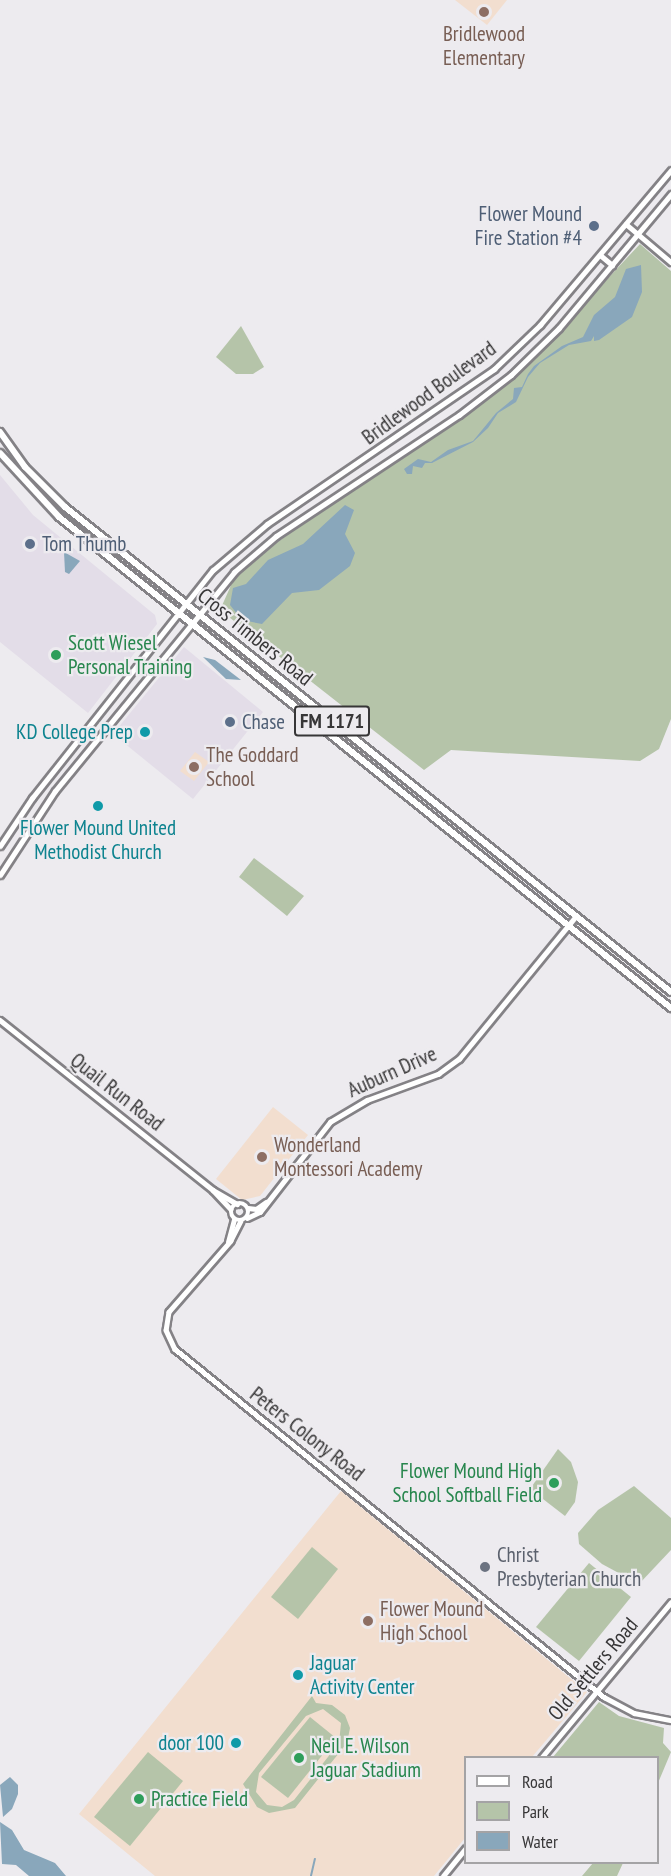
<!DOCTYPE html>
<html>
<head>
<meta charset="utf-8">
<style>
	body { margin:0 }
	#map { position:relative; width:671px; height:1876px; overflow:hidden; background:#edebef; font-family:"PT Sans Narrow",sans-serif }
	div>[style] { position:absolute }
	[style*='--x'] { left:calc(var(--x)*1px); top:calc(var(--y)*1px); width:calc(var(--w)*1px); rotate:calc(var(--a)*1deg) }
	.built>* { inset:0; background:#e3dde8 }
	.education>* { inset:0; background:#f2decf }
	.green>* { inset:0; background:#b5c4a9 }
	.water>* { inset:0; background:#89a7bb }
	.stream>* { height:1.5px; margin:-0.75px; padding:0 0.75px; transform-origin:0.75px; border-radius:0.75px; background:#89a7bb }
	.roads { filter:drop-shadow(2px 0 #848286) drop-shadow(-2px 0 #848286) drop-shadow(0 2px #848286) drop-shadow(0 -2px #848286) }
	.tertiary>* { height:4.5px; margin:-2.25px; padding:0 2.25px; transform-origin:2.25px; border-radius:2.25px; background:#fff }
	.tertiary>.ring { margin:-2.25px; padding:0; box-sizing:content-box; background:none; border:4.5px solid #fff; border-radius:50% }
	.secondary>* { height:5px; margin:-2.5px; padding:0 2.5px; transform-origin:2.5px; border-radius:2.5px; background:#fff }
	.primary>* { height:6px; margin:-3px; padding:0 3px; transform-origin:3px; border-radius:3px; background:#fff }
	.dots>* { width:16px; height:16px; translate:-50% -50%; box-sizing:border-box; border:3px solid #edebef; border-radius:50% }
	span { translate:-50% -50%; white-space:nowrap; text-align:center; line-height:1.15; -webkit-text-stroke:4.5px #edebef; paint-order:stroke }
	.shield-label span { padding:2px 4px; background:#edebef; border:2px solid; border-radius:4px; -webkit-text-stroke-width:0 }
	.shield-label { font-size:20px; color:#373637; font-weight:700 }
	.education-label { font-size:21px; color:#785e54 }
	.left { translate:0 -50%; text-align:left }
	.service-label { font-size:21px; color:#4e5e75 }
	.right { translate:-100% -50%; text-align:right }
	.street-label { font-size:21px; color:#373637 }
	.leisure-label { font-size:21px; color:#27864d }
	.culture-label { font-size:21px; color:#0d838f }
	.worship-label { font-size:21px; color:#5b616d }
	.legend { position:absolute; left:464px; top:1756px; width:195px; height:108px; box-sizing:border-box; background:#edebef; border:2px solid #a4a3a5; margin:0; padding:8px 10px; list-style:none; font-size:18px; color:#373637 }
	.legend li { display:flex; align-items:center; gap:12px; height:30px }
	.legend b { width:30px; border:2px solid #a4a3a5 }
</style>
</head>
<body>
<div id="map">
	<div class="built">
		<div style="clip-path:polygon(0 475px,33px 515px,155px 615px,157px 624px,88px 713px,0 642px)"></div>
		<div style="clip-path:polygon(184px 647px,263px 712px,193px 799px,113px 734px)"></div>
	</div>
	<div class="education">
		<div style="clip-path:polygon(455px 0,507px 0,487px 25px)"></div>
		<div style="clip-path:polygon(195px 752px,209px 762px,194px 781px,180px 771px)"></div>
		<div style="clip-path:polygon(273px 1107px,308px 1135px,260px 1196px,242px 1200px,216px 1179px)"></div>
		<div style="clip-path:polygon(341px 1491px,587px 1692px,532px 1757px,466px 1758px,465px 1838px,434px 1876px,155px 1876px,79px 1814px)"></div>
	</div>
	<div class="green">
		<div style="clip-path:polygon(640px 244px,671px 271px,671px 719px,659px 749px,640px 761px,451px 750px,424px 770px,220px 610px,232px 583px,248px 564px,313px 516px,467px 415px,521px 371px)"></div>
		<div style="clip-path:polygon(241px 326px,264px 367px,253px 374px,236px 374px,216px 357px)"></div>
		<div style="clip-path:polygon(254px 858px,304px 896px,287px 916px,239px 877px)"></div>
		<div style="clip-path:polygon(558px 1449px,571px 1462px,578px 1482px,575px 1502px,565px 1516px,530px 1489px)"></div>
		<div style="clip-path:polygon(634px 1486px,671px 1518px,671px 1550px,639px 1584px,602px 1564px,579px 1544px,578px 1533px,598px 1510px)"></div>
		<div style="clip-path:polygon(312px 1547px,338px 1569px,298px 1619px,271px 1597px)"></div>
		<div style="clip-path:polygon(589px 1563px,631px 1597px,579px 1661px,536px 1627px)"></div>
		<div style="clip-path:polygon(evenodd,312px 1696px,316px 1703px,332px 1705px,345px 1715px,350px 1728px,347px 1743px,295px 1808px,269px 1813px,257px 1807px,243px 1784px,312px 1696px,323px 1709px,341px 1723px,339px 1743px,294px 1800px,282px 1807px,267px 1805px,256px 1792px,259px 1773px,306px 1716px,323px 1709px)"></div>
		<div style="clip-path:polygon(599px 1702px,619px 1716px,664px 1728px,663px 1743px,671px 1752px,658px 1783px,658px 1758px,553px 1757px)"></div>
		<div style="clip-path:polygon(310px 1717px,336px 1738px,288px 1798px,261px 1777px)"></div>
		<div style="clip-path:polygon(148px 1752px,183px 1781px,130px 1846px,94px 1817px)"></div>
		<div style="clip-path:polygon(593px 1863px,593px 1862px,623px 1863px,617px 1876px,582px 1876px)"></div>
	</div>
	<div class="water">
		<div style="clip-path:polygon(641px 265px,642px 292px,632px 317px,599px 340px,594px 341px,594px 336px,591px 341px,569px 345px,540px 363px,528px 377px,516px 402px,498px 413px,488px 428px,473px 442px,432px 463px,425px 463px,422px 468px,413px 466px,412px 474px,407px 474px,404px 469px,418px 459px,431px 462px,448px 450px,473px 441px,496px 413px,513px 399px,514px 388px,522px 387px,528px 374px,534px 366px,562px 346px,583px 337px,594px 315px,615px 297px,626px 269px)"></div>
		<div style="clip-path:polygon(345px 505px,354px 510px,345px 534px,355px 553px,350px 566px,319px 590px,292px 593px,262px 624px,242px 620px,230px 605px,233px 588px,246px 584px,268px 560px,303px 544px)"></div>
		<div style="clip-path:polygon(64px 552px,80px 561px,69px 574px,65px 572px)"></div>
		<div style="clip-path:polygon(203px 657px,215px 660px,241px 680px,226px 679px)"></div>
		<div style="clip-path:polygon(10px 1777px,18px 1785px,18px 1794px,12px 1809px,3px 1817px,0 1785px)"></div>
		<div style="clip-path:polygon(0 1822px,12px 1830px,24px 1850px,55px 1863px,66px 1876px,29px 1876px,16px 1865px,2px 1864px)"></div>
	</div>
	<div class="stream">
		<div style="--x:311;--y:1876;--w:17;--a:-77"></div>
	</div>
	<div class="roads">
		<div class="tertiary">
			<div style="--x:626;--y:224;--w:59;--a:40.2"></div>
			<div style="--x:0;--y:1020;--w:273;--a:38.6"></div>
			<div style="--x:213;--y:1190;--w:26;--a:47"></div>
			<div style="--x:213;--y:1190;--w:28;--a:30"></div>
			<div class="ring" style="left:231px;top:1203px;width:13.5px;height:13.5px"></div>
			<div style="--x:248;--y:1208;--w:8;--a:7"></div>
			<div style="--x:256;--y:1209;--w:12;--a:-35"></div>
			<div style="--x:247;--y:1218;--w:14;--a:-25"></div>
			<div style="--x:260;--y:1212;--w:114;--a:-52.1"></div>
			<div style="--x:330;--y:1122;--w:43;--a:-30.7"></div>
			<div style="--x:367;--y:1100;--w:76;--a:-20.1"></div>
			<div style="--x:438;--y:1074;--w:26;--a:-36"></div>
			<div style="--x:459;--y:1059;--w:185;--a:-50.7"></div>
			<div style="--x:241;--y:1221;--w:22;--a:117"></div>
			<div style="--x:231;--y:1241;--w:94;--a:131.1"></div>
			<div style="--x:169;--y:1312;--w:18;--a:99"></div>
			<div style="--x:166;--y:1330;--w:21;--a:65"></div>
			<div style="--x:175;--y:1349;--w:552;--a:39.05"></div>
			<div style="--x:604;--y:1697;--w:34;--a:28"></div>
			<div style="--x:634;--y:1713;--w:38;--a:11"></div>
			<div style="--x:228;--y:1242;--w:23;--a:-75"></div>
		</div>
		<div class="secondary">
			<div style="--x:600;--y:255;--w:16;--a:40"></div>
			<div style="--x:0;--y:846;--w:58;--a:-56.3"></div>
			<div style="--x:32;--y:798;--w:291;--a:-51.6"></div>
			<div style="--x:213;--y:570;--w:71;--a:-40.4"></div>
			<div style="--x:267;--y:524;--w:275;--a:-34.3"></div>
			<div style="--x:494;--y:369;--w:64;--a:-43.7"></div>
			<div style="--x:540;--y:325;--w:203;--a:-49.8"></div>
			<div style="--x:0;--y:875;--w:100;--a:-56.8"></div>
			<div style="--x:55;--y:791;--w:283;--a:-50.7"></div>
			<div style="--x:234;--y:572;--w:55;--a:-40.6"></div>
			<div style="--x:276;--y:536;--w:219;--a:-33.5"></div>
			<div style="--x:459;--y:415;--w:66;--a:-37.6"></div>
			<div style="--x:511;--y:375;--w:67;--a:-44.4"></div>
			<div style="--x:559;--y:328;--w:175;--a:-50.1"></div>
			<div style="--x:541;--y:1758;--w:203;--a:-50.2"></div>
			<div style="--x:443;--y:1876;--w:36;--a:-51"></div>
		</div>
		<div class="primary">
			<div style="--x:0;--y:432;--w:43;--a:54.5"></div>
			<div style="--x:25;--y:467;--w:57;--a:45"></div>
			<div style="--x:65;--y:507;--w:776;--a:38.67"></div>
			<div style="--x:0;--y:453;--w:87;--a:47.3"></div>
			<div style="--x:59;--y:517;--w:785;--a:38.74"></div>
		</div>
	</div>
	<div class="dots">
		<div style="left:484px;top:12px;background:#8d6e63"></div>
		<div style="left:594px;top:226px;background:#5c6f8a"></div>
		<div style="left:30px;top:544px;background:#5c6f8a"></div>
		<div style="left:56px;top:655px;background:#2e9e5b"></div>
		<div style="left:230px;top:722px;background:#5c6f8a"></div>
		<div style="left:145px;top:732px;background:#0f9aa8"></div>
		<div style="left:194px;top:767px;background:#8d6e63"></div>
		<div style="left:98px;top:806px;background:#0f9aa8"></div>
		<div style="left:262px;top:1157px;background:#8d6e63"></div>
		<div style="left:554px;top:1483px;background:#2e9e5b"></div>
		<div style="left:485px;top:1567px;background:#6b7280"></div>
		<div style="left:368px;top:1621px;background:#8d6e63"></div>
		<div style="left:298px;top:1675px;background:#0f9aa8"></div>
		<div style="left:236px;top:1743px;background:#0f9aa8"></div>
		<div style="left:299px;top:1758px;background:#2e9e5b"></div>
		<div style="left:139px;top:1799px;background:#2e9e5b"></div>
	</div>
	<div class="shield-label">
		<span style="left:332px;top:721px">FM 1171</span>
	</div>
	<div class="education-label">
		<span style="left:484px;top:46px">Bridlewood<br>Elementary</span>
		<span class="left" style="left:206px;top:767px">The Goddard<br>School</span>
		<span class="left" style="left:274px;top:1157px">Wonderland<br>Montessori Academy</span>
		<span class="left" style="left:380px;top:1621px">Flower Mound<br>High School</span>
	</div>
	<div class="service-label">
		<span class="right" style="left:582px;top:226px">Flower Mound<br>Fire Station #4</span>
		<span class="left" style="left:42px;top:544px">Tom Thumb</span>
		<span class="left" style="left:242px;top:722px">Chase</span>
	</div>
	<div class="street-label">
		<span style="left:429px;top:393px;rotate:-36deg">Bridlewood Boulevard</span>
		<span style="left:255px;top:637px;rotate:39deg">Cross Timbers Road</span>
		<span style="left:392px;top:1072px;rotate:-24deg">Auburn Drive</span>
		<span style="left:117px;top:1092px;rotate:38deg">Quail Run Road</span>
		<span style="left:307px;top:1434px;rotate:38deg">Peters Colony Road</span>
		<span style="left:593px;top:1669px;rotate:-50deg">Old Settlers Road</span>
	</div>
	<div class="leisure-label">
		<span class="left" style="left:68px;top:655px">Scott Wiesel<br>Personal Training</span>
		<span class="right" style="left:542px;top:1483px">Flower Mound High<br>School Softball Field</span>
		<span class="left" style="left:311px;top:1758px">Neil E. Wilson<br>Jaguar Stadium</span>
		<span class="left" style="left:151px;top:1799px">Practice Field</span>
	</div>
	<div class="culture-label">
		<span class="right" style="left:133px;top:732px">KD College Prep</span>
		<span style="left:98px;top:840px">Flower Mound United<br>Methodist Church</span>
		<span class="left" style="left:310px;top:1675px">Jaguar<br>Activity Center</span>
		<span class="right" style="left:224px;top:1743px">door 100</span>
	</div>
	<div class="worship-label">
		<span class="left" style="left:497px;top:1567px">Christ<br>Presbyterian Church</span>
	</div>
	<ul class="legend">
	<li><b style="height:8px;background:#fff"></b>Road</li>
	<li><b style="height:16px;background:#b5c4a9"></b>Park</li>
	<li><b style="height:16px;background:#89a7bb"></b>Water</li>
	</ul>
</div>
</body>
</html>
